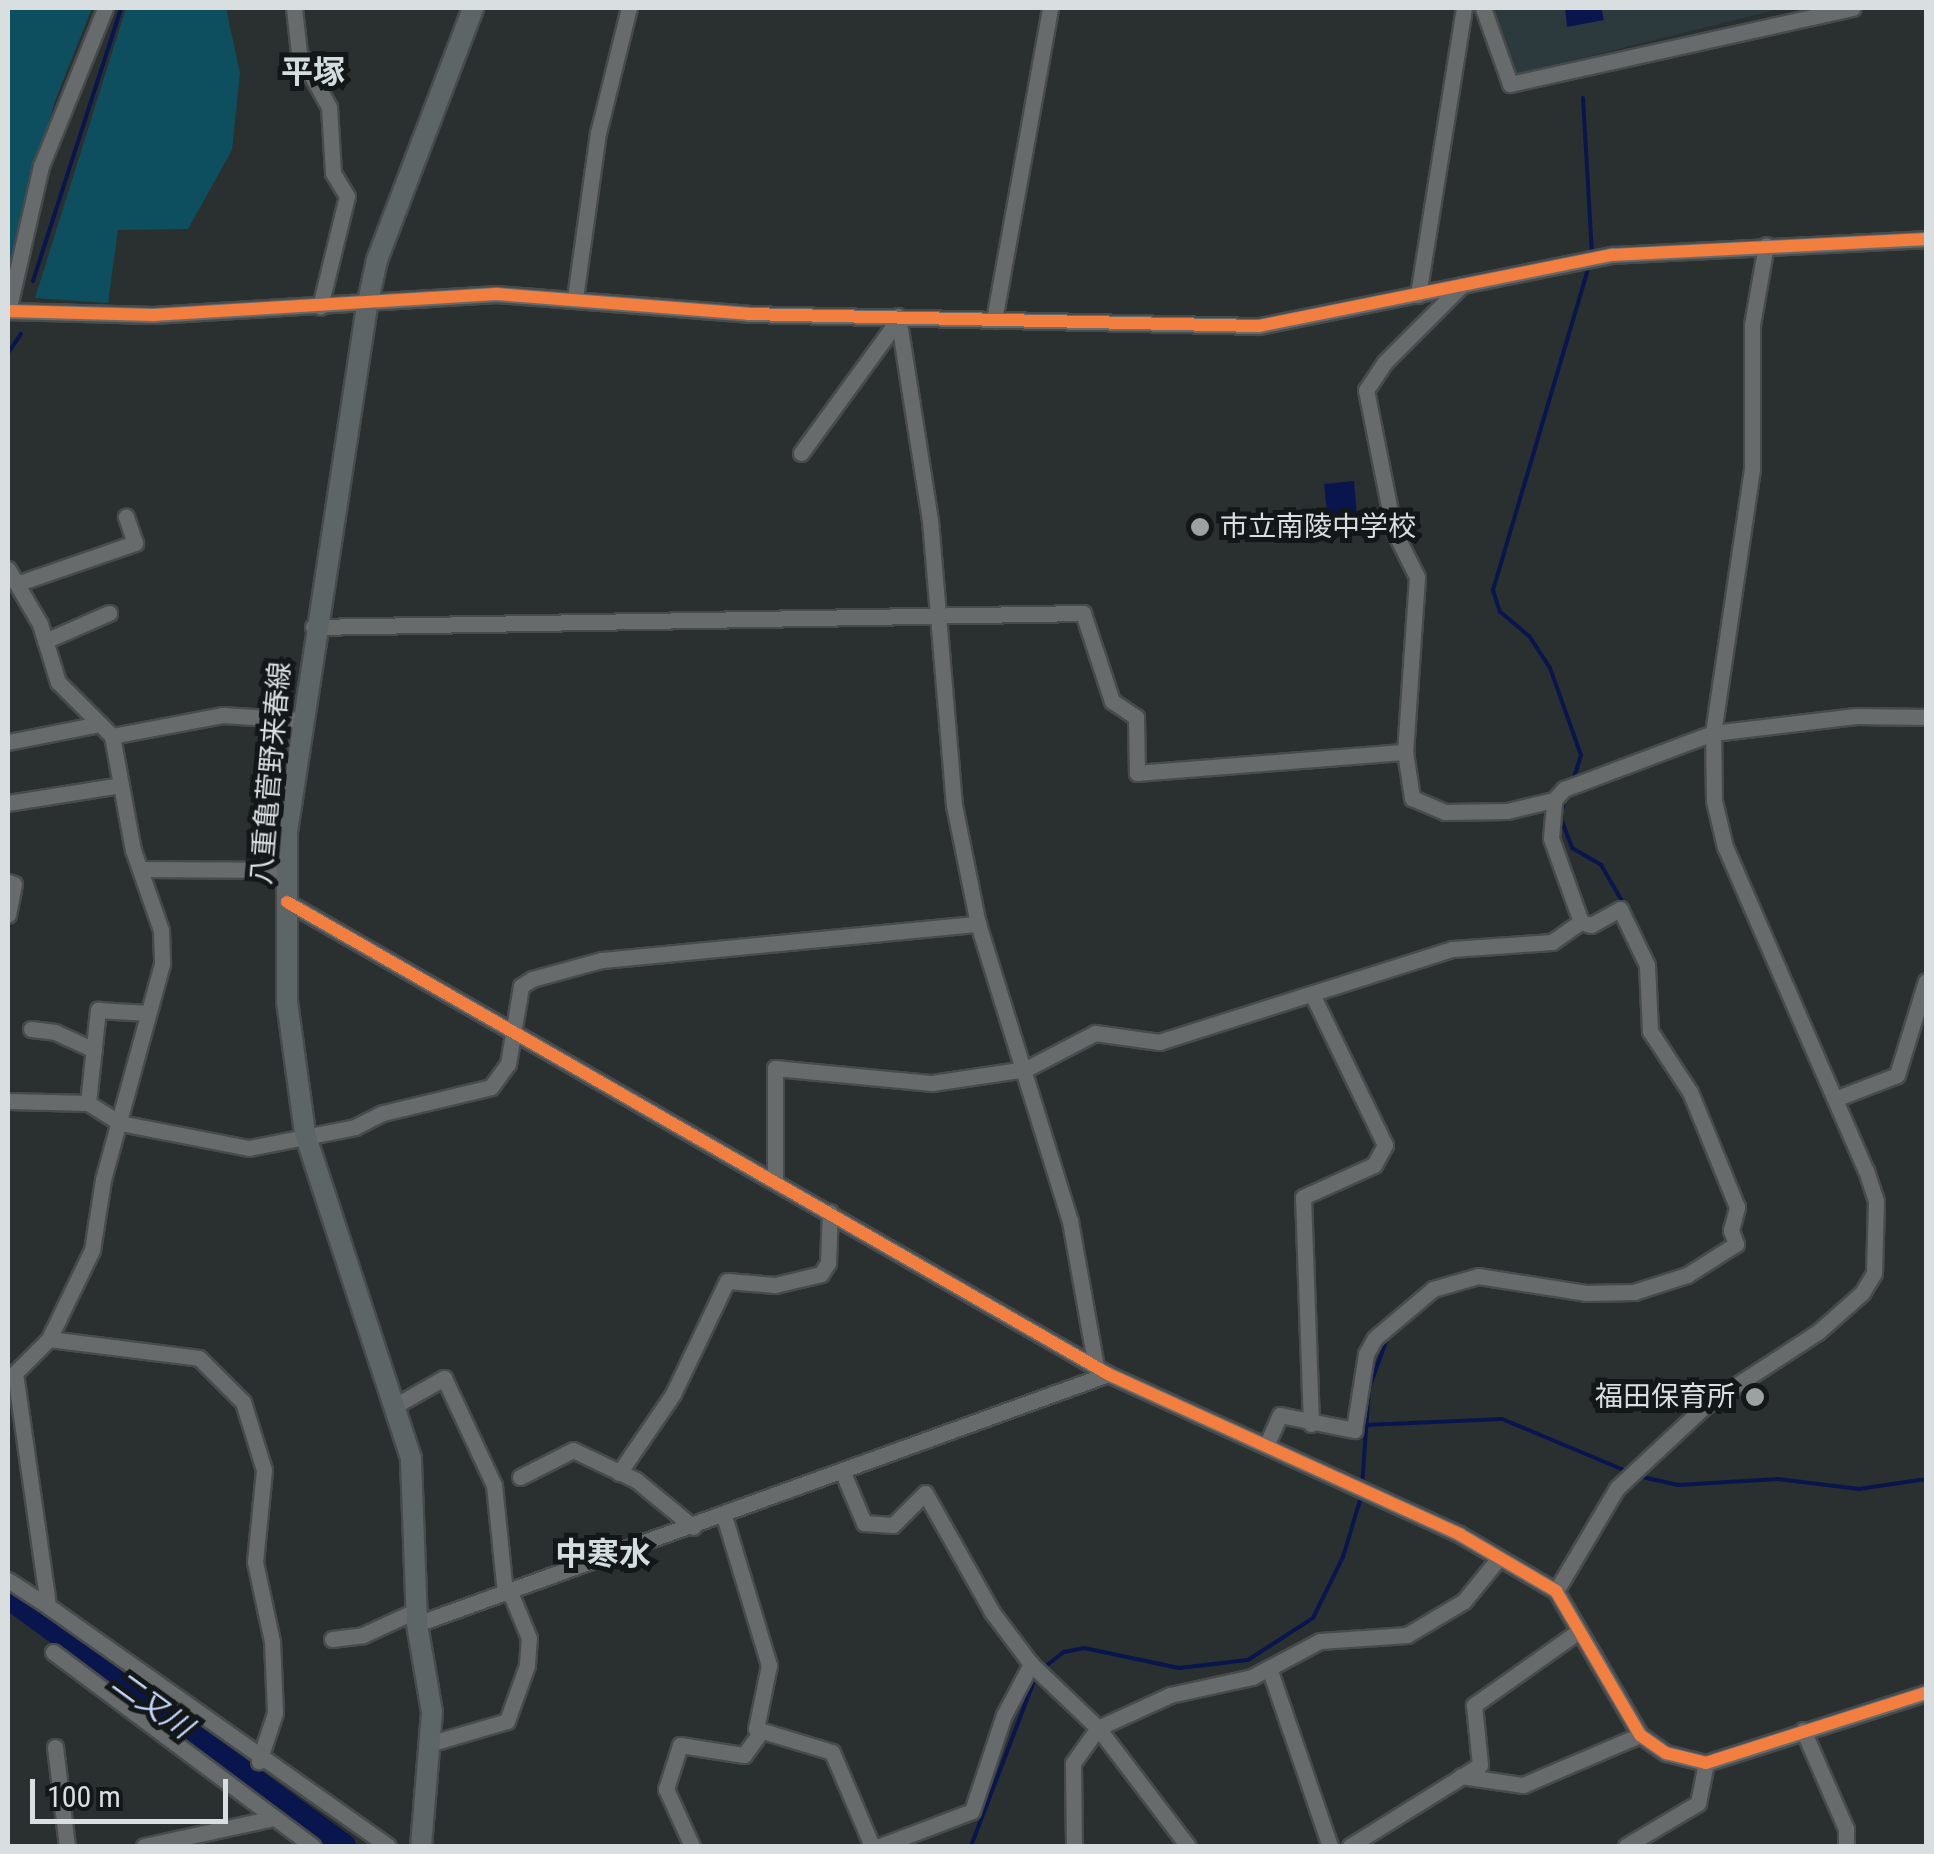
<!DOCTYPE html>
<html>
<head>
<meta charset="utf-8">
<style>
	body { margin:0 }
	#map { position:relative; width:1934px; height:1854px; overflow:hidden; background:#2a2f30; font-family:"Roboto Condensed","Noto Sans JP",sans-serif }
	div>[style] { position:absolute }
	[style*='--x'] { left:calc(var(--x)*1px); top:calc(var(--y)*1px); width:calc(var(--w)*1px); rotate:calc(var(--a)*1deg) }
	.built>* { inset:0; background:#2c3a3e }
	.green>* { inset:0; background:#0d4f5e }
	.water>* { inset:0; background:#09164e }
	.stream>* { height:4px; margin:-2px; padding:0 2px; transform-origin:2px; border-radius:2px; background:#09164e }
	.river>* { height:22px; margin:-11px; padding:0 11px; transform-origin:11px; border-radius:11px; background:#09164e }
	.roads { filter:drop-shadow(2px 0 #474b4c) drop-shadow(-2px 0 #474b4c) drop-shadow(0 2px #474b4c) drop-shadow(0 -2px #474b4c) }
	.minor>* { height:15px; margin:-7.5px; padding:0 7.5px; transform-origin:7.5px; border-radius:7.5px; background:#686b6c }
	.major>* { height:20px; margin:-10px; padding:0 10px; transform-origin:10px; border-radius:10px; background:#5d6567 }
	.cycleway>* { height:12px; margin:-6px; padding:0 6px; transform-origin:6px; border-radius:6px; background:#f27e40 }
	.dots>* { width:28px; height:28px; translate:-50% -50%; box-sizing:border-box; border:5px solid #141718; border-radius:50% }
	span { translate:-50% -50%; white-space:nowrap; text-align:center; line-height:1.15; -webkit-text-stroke:10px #141718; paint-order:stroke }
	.poi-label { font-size:28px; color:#d9dee0 }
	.left { translate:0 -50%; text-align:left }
	.right { translate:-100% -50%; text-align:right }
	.street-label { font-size:28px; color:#d9dee0 }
	.water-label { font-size:30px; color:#c5d6fd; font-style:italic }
	.quarter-label { font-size:32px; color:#d3dde0; font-weight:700 }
	.frame { position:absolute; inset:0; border:10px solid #d9dee0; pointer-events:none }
	.scale { position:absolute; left:30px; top:1779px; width:198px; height:45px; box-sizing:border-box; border:5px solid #d9dee0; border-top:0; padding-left:12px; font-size:30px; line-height:35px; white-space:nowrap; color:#d9dee0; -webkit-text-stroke:8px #141718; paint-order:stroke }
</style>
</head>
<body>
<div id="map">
	<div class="built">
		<div style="clip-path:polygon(1488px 8px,1783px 8px,1514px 75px)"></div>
	</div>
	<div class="green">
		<div style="clip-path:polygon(8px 8px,92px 8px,55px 101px,8px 272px)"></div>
		<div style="clip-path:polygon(126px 8px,226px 8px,240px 73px,232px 150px,188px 229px,118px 230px,108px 303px,35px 298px)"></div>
	</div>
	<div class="water">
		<div style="clip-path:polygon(1565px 8px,1601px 8px,1604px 20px,1567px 27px)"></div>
		<div style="clip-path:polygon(1354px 481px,1358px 528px,1329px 531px,1324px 484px)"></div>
	</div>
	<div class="stream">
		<div style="--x:1583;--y:98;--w:154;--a:86.7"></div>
		<div style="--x:33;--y:281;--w:287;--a:-72.1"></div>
		<div style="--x:8;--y:353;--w:23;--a:-56"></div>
		<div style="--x:1574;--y:777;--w:23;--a:-72"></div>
		<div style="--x:1581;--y:755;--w:92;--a:-109.6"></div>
		<div style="--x:1550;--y:668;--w:38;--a:-123"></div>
		<div style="--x:1529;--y:636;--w:38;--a:-140"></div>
		<div style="--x:1500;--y:612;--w:23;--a:-108"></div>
		<div style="--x:1493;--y:590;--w:338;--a:-73.5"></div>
		<div style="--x:1565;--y:799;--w:18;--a:106"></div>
		<div style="--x:1560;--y:816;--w:34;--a:69"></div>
		<div style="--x:1572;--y:848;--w:34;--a:30"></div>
		<div style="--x:1601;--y:865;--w:69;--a:59.7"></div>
		<div style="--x:1653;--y:961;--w:35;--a:87"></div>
		<div style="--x:1734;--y:1179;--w:32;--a:70"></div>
		<div style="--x:1745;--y:1209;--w:24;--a:105"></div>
		<div style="--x:1492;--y:1271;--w:30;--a:8"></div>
		<div style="--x:1449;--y:1279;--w:19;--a:-21"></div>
		<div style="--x:1365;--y:1425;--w:137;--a:-2.5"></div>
		<div style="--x:1502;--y:1419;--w:138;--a:22.7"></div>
		<div style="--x:1638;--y:1476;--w:41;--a:12.7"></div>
		<div style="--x:1678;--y:1485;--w:100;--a:-3.4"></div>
		<div style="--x:1778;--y:1479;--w:82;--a:7"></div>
		<div style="--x:1859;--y:1489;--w:68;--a:-8.5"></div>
		<div style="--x:1362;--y:1487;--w:99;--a:-86"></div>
		<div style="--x:1369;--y:1388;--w:55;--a:-69.9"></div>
		<div style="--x:1042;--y:1669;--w:28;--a:-38"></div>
		<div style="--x:1064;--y:1652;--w:20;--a:-11"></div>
		<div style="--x:1084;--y:1648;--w:97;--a:11.9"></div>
		<div style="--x:1179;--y:1668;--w:69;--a:-6.6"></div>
		<div style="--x:1248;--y:1660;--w:77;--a:-32.9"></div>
		<div style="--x:1313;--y:1618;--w:68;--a:-63.8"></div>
		<div style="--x:1343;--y:1557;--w:63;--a:-73.3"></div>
		<div style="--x:971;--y:1846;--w:182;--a:-69.1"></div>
	</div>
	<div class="river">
		<div style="--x:8;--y:1598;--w:418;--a:36.3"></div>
	</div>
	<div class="roads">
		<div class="minor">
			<div style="--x:294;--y:8;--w:45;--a:83.7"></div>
			<div style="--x:299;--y:53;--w:62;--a:60.9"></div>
			<div style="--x:329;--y:107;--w:66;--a:86.5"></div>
			<div style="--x:333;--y:173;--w:27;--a:59"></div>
			<div style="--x:347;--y:196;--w:114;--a:103.7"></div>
			<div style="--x:1483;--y:8;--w:81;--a:70.4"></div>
			<div style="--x:1510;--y:84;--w:351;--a:-12.5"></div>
			<div style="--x:1462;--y:285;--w:109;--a:135"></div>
			<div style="--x:1385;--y:362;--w:34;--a:124"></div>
			<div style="--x:1366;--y:390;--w:144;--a:78.8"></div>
			<div style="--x:1394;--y:531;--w:51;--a:63.4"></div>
			<div style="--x:1417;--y:577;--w:175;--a:93.9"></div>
			<div style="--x:1405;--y:752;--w:47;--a:81.3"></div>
			<div style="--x:1412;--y:798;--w:36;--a:23"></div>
			<div style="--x:1445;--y:812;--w:62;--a:-0.9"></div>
			<div style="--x:1507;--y:811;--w:48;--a:-13.2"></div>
			<div style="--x:1554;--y:800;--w:15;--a:-48"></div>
			<div style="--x:1564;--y:789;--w:159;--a:-20.6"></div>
			<div style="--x:1713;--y:733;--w:144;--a:-6.8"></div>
			<div style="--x:1856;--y:716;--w:70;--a:0.8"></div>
			<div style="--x:1418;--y:295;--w:291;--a:-80.9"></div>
			<div style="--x:575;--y:298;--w:167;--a:-82.1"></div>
			<div style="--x:598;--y:133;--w:129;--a:-76.1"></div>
			<div style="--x:8;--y:311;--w:145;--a:1.6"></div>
			<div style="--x:153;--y:315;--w:344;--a:-3.5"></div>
			<div style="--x:496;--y:294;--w:253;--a:4.5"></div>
			<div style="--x:748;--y:314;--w:511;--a:1.35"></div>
			<div style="--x:1259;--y:326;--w:360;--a:-11.4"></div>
			<div style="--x:1612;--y:255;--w:314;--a:-2.9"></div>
			<div style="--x:8;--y:311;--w:149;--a:-77.2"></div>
			<div style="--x:41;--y:166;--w:170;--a:-67.9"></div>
			<div style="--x:898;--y:316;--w:206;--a:81.1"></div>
			<div style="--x:930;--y:520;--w:286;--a:85.2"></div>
			<div style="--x:954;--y:805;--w:121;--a:78.6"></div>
			<div style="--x:978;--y:924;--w:311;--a:72.8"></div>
			<div style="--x:1070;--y:1221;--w:148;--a:79.9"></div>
			<div style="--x:994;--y:320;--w:317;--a:-79.8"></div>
			<div style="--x:801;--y:453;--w:165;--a:-53.9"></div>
			<div style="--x:8;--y:569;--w:64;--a:59.8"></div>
			<div style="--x:40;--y:624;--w:61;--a:72.8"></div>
			<div style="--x:58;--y:682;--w:76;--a:45"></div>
			<div style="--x:112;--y:736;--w:116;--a:79.6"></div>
			<div style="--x:133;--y:850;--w:85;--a:70.7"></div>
			<div style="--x:161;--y:930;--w:34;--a:88"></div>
			<div style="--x:162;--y:964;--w:224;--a:105.3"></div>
			<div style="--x:103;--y:1180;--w:71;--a:98.9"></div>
			<div style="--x:92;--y:1250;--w:99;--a:115.8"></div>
			<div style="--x:49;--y:1339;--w:58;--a:135"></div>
			<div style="--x:19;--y:583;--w:123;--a:-19"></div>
			<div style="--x:135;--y:543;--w:28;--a:-109"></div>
			<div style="--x:313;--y:627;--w:770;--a:-1.04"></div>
			<div style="--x:1083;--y:613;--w:93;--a:71.8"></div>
			<div style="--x:1112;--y:701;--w:29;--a:34"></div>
			<div style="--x:1136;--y:717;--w:56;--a:89"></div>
			<div style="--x:1137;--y:773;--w:269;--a:-4.5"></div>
			<div style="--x:45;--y:641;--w:70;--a:-23.6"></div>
			<div style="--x:112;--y:736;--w:112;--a:-10.8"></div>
			<div style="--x:222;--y:715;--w:80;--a:3.6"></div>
			<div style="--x:8;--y:742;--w:94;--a:-11.1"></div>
			<div style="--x:8;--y:803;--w:114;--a:-9.1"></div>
			<div style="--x:140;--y:869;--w:147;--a:0.4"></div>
			<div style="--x:8;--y:882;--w:6;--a:18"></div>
			<div style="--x:14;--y:884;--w:31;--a:101"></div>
			<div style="--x:287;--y:902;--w:947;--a:29.89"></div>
			<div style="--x:1108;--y:1374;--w:386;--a:24.5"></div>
			<div style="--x:1459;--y:1534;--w:113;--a:30.4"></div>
			<div style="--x:1556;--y:1591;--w:167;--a:59.7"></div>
			<div style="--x:1640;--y:1735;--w:32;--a:35"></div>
			<div style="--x:1666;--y:1753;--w:41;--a:14"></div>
			<div style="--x:1706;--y:1763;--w:231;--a:-17.7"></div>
			<div style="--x:31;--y:1029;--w:24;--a:7"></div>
			<div style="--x:55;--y:1032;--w:43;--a:24.8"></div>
			<div style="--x:1835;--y:1099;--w:66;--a:-21.2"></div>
			<div style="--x:1897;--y:1075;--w:98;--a:-72.9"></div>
			<div style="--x:8;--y:1101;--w:80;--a:1.4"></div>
			<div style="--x:88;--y:1103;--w:38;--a:32"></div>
			<div style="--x:120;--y:1123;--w:131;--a:11"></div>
			<div style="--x:249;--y:1148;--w:108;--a:-11.2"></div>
			<div style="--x:355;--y:1127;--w:31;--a:-27"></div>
			<div style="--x:383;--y:1113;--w:111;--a:-13.5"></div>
			<div style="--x:491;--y:1087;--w:29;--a:-54"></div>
			<div style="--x:508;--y:1064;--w:79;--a:-80.5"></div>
			<div style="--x:521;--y:986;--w:13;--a:-32"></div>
			<div style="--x:532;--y:979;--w:73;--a:-15.2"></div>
			<div style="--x:602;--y:960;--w:378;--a:-5.5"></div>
			<div style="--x:88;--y:1103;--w:94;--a:-83.9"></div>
			<div style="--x:98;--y:1010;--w:50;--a:3.4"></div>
			<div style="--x:775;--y:1180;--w:112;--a:-90"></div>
			<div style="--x:775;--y:1068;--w:158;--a:5.5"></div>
			<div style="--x:932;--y:1083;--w:95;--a:-8.5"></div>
			<div style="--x:1026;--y:1069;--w:78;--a:-27.6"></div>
			<div style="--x:1095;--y:1033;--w:65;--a:8"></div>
			<div style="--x:1159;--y:1042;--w:307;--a:-17.6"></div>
			<div style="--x:1452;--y:949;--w:100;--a:-4"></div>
			<div style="--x:1552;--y:942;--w:35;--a:-35"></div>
			<div style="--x:1581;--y:922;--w:89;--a:-109.7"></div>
			<div style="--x:1551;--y:838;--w:38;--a:-85"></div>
			<div style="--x:49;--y:1339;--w:151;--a:7.2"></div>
			<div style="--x:199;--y:1358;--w:62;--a:45"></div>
			<div style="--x:243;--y:1402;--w:71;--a:72.8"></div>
			<div style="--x:264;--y:1470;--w:92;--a:95.6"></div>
			<div style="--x:255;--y:1562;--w:81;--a:77.9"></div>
			<div style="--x:272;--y:1641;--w:72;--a:87.6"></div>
			<div style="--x:275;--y:1713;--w:51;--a:108.4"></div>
			<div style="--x:15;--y:1373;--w:235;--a:81.9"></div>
			<div style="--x:48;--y:1606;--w:416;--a:35.2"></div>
			<div style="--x:398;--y:1404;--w:53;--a:-29.5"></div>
			<div style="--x:444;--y:1378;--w:118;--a:65"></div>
			<div style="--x:494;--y:1485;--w:109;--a:84.2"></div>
			<div style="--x:1311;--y:1424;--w:227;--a:-92"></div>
			<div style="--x:1303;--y:1197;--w:78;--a:-24.3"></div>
			<div style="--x:1374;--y:1165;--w:23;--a:-61"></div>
			<div style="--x:1385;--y:1145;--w:168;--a:-115.8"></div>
			<div style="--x:1266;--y:1446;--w:34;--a:-66"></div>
			<div style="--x:1280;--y:1415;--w:76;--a:11.5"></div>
			<div style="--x:1354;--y:1430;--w:77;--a:-81"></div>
			<div style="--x:1366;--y:1354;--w:18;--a:-61"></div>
			<div style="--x:1375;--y:1338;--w:76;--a:-40.2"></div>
			<div style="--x:1433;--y:1289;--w:47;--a:-16.1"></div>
			<div style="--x:1478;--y:1276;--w:109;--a:8.9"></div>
			<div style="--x:1586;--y:1293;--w:48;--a:-1.2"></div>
			<div style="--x:1634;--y:1292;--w:56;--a:-17.8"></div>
			<div style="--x:1687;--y:1275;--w:58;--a:-32.3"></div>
			<div style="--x:1736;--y:1244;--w:15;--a:-110"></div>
			<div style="--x:1731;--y:1230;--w:24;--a:-75"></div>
			<div style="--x:1737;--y:1207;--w:124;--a:-112.2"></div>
			<div style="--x:1690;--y:1092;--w:73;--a:-123.3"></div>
			<div style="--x:1650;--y:1031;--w:66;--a:-92.6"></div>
			<div style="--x:1647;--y:965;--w:62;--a:-115.7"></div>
			<div style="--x:1620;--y:909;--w:33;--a:151"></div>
			<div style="--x:1591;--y:925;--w:10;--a:-163"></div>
			<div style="--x:619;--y:1473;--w:96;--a:-55.6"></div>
			<div style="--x:673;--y:1394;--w:125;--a:-64.5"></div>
			<div style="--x:727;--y:1281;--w:48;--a:4.8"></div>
			<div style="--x:775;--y:1285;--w:47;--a:-13.4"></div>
			<div style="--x:821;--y:1274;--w:13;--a:-58"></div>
			<div style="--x:828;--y:1263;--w:51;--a:-87.8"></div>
			<div style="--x:843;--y:1473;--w:54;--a:67.2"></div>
			<div style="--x:864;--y:1523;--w:29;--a:4"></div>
			<div style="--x:893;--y:1525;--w:45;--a:-45"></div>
			<div style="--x:925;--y:1493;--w:137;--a:60.6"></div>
			<div style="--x:992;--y:1612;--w:65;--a:53.1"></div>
			<div style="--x:1031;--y:1664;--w:93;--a:43.7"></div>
			<div style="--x:1098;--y:1728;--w:148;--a:52.7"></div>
			<div style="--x:520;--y:1477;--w:59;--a:-27"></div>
			<div style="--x:573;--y:1450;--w:70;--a:25.5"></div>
			<div style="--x:636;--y:1480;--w:74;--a:39.5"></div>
			<div style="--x:724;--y:1516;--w:156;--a:73.2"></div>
			<div style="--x:769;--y:1665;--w:65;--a:101.5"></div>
			<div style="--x:756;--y:1729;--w:79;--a:16.8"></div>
			<div style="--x:832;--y:1752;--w:102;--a:66.9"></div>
			<div style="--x:8;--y:1580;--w:48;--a:33"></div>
			<div style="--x:1556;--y:1591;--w:120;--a:-59.4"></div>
			<div style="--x:1617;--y:1488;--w:122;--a:-43"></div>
			<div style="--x:1706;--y:1405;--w:134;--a:-33.1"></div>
			<div style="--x:1818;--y:1332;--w:59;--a:-41.6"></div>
			<div style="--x:1862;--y:1293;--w:23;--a:-59"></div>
			<div style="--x:1874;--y:1273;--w:72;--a:-88.4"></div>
			<div style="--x:1876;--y:1201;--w:32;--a:-108"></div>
			<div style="--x:1866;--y:1171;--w:353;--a:-113.5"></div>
			<div style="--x:1725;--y:847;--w:47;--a:-103.4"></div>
			<div style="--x:1714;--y:801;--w:68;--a:-90.8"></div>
			<div style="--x:1713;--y:733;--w:267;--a:-81.6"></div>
			<div style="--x:1752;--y:469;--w:144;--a:-90"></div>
			<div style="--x:1752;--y:325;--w:81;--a:-80.1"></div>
			<div style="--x:417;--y:1624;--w:735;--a:-19.89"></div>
			<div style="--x:332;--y:1639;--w:31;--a:-7"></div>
			<div style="--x:363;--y:1635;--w:60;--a:-24.8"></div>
			<div style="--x:53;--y:1652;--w:324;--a:36.8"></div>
			<div style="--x:1269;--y:1668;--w:188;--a:71.1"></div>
			<div style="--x:1803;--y:1730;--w:108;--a:66.5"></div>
			<div style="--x:1846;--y:1829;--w:17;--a:90"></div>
			<div style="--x:432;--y:1743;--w:78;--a:-16.3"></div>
			<div style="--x:507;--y:1721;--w:59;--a:-70.3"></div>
			<div style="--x:527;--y:1665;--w:27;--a:-86"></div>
			<div style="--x:529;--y:1638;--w:50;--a:-112.4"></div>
			<div style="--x:55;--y:1747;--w:100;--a:83.1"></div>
			<div style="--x:1461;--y:1776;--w:63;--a:8.3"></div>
			<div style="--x:1523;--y:1785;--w:127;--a:-23.1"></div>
			<div style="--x:144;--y:1846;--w:132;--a:-12.2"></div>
			<div style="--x:692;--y:1846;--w:63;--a:-114.5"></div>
			<div style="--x:666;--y:1789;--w:46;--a:-72.3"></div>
			<div style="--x:680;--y:1745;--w:65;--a:8.9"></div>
			<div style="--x:744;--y:1755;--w:29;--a:-54"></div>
			<div style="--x:880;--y:1846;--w:98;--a:-20.8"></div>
			<div style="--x:972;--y:1811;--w:101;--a:-71.6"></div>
			<div style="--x:1004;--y:1715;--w:58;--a:-62.1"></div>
			<div style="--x:1074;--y:1846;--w:83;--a:-90.7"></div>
			<div style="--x:1073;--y:1763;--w:43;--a:-54.5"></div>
			<div style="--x:1098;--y:1728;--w:79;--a:-24.6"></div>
			<div style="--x:1170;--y:1695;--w:84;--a:-12.4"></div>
			<div style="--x:1252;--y:1677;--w:77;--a:-27.9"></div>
			<div style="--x:1320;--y:1641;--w:87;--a:-3.9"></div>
			<div style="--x:1407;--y:1635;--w:66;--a:-30.8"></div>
			<div style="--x:1464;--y:1601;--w:55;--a:-50.9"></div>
			<div style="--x:1350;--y:1846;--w:153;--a:-31.9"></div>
			<div style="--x:1480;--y:1765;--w:60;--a:-95.7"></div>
			<div style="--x:1474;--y:1705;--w:128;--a:-35.2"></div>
			<div style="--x:1626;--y:1846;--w:84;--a:-30.8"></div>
			<div style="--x:1698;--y:1803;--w:41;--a:-78.7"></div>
		</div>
		<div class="major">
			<div style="--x:421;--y:1846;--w:134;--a:-85.3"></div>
			<div style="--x:432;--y:1712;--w:89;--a:-99.7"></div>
			<div style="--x:417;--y:1624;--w:166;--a:-92.1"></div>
			<div style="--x:411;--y:1458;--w:342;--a:-108.1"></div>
			<div style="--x:305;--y:1133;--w:133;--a:-97.8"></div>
			<div style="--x:287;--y:1001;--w:169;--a:-90"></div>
			<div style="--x:287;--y:832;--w:532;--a:-81.35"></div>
			<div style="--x:367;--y:306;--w:47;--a:-77.7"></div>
			<div style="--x:377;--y:260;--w:270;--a:-69.1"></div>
		</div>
	</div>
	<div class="cycleway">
		<div style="--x:8;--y:311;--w:145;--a:1.6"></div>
		<div style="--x:153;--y:315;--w:344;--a:-3.5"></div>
		<div style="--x:496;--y:294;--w:253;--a:4.5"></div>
		<div style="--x:748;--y:314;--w:511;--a:1.35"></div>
		<div style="--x:1259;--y:326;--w:360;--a:-11.4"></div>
		<div style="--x:1612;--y:255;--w:314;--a:-2.9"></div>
		<div style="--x:287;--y:902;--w:947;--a:29.89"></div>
		<div style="--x:1108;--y:1374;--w:386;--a:24.5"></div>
		<div style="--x:1459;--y:1534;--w:113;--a:30.4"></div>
		<div style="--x:1556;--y:1591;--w:167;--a:59.7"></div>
		<div style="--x:1640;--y:1735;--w:32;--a:35"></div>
		<div style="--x:1666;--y:1753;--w:41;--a:14"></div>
		<div style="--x:1706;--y:1763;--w:231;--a:-17.7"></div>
	</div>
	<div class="dots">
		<div style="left:1200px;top:527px;background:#9ca1a2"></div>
		<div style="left:1755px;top:1397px;background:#9ca1a2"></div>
	</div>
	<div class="poi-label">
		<span class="left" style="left:1220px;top:527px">市立南陵中学校</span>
		<span class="right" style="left:1735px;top:1397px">福田保育所</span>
	</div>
	<div class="street-label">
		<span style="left:271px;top:773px;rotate:-85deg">八重亀菅野来春線</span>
	</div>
	<div class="water-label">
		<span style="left:152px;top:1705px;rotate:36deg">二又川</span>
	</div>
	<div class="quarter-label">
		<span style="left:313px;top:72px">平塚</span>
		<span style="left:603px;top:1554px">中寒水</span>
	</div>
	<div class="frame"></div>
	<div class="scale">100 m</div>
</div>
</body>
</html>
